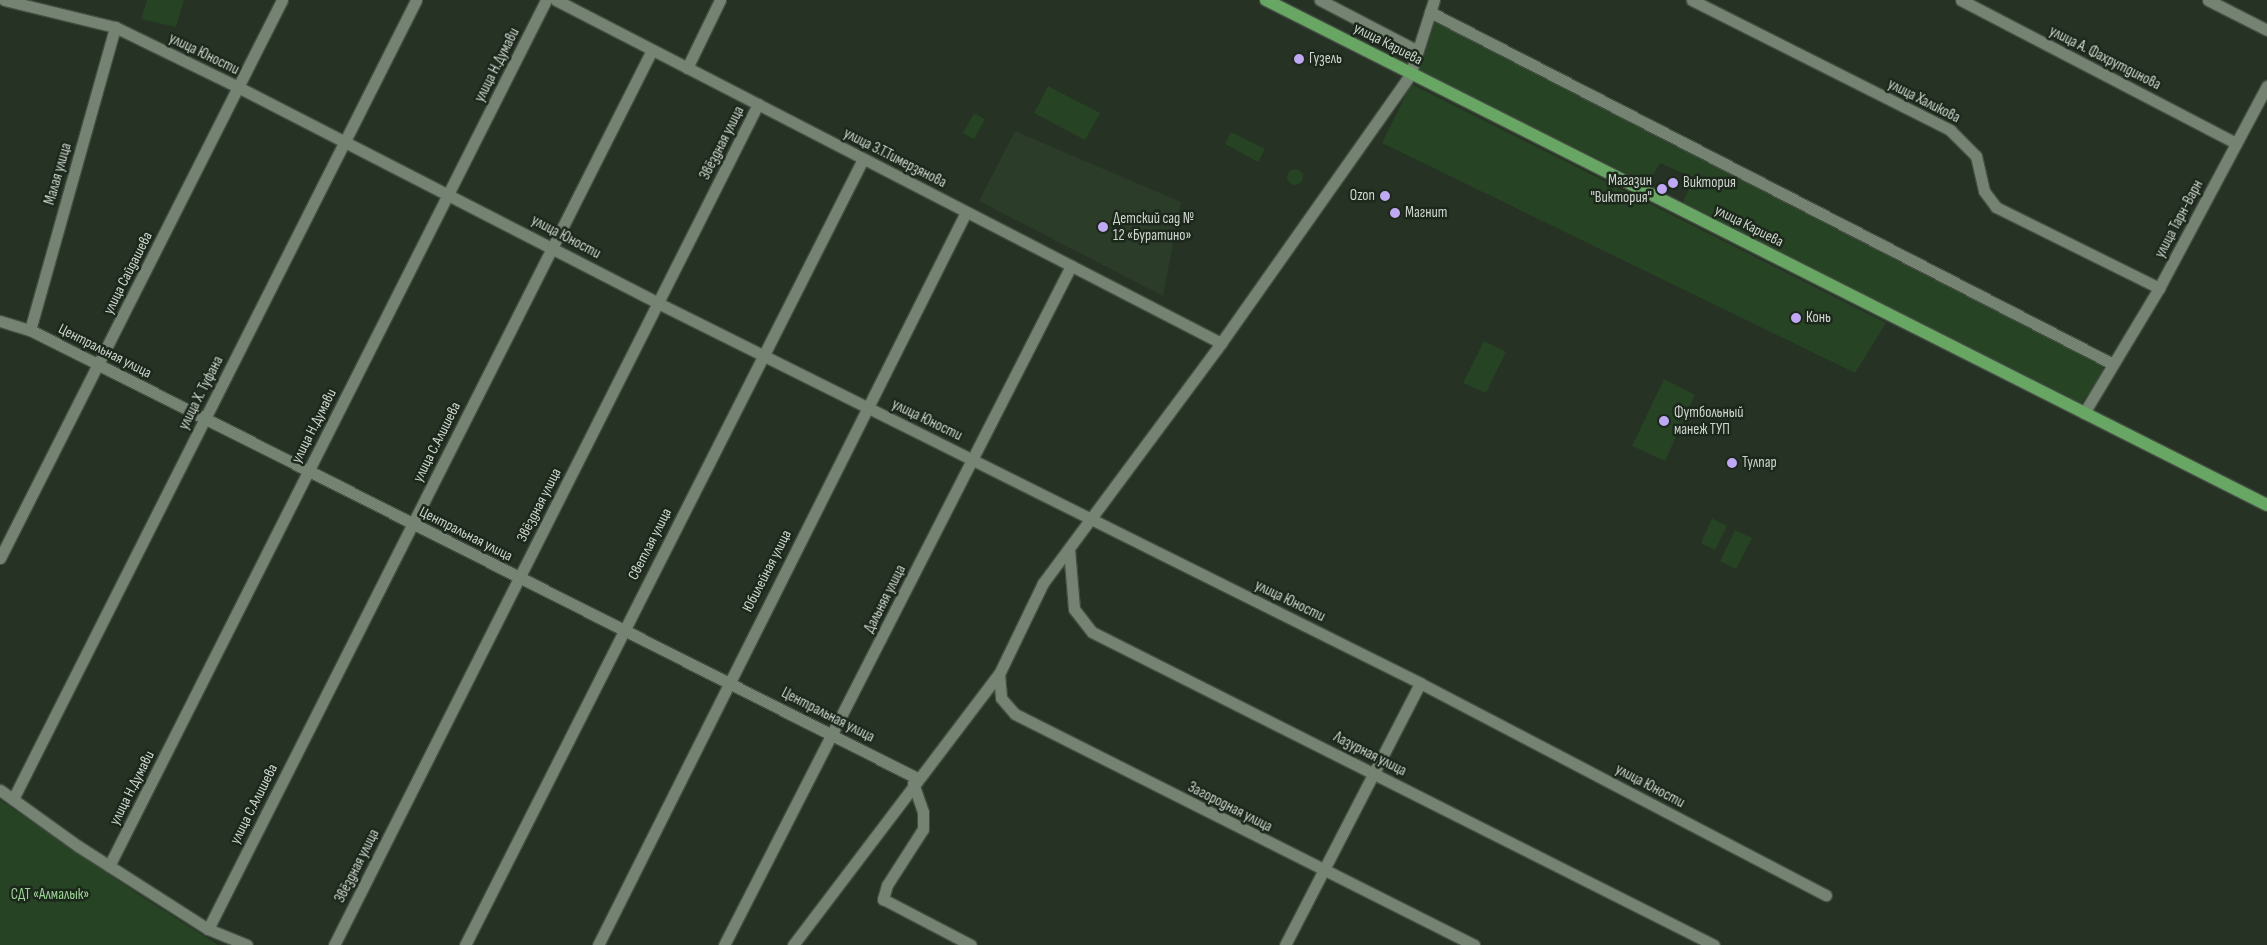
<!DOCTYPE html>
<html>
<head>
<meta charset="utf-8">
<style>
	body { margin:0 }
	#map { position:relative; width:2267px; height:945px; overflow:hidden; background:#263224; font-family:"Sofia Sans Condensed",sans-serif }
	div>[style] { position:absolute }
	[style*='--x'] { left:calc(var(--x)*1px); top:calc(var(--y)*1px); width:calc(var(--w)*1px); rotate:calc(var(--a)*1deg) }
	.built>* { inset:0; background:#2b3c29 }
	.green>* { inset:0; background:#264323 }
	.round { border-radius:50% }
	.roads { filter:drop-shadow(1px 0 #444e43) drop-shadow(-1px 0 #444e43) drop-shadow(0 1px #444e43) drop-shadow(0 -1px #444e43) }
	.minor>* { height:11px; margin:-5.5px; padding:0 5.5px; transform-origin:5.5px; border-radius:5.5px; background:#758373 }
	.major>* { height:12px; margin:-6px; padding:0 6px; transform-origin:6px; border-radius:6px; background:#68a663 }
	.dots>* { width:14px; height:14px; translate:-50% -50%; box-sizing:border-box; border:2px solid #1c281b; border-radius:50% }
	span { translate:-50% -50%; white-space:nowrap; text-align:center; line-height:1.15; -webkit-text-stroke:5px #1c281b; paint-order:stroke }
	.street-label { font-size:15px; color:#ced5cd }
	.poi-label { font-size:15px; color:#ced5cd }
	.left { translate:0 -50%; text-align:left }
	.right { translate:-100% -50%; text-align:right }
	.park-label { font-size:15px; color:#9dd297 }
</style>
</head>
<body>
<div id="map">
	<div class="built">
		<div style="clip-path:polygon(1015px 131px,1181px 202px,1163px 296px,979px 201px)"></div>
	</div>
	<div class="green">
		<div style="clip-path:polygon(147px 0,184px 0,176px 27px,141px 19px)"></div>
		<div style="clip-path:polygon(1432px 20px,2102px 364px,2104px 373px,2080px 405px,1683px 202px,1694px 178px,1660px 163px,1648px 184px,1418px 70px)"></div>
		<div style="clip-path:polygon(1411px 84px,1656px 207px,1886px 323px,1855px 373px,1382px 143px)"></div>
		<div style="clip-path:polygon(1048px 86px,1100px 113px,1085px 140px,1034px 113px)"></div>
		<div style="clip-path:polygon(974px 113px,985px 119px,974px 139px,963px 133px)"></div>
		<div style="clip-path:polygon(1231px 132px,1265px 149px,1258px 162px,1225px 144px)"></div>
		<div class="round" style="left:1287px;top:169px;width:16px;height:16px"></div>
		<div style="clip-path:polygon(1484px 341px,1506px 352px,1486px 393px,1463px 383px)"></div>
		<div style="clip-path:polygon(1664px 379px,1695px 395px,1665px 461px,1632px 446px)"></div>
		<div style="clip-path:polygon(1712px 518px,1727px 526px,1715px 550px,1701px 543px)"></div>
		<div style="clip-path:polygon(1735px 530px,1752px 538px,1736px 569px,1720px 561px)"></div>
		<div style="clip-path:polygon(0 800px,138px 894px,218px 945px,0 945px)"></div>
	</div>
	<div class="roads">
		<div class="minor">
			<div style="--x:4;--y:0;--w:114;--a:13.7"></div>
			<div style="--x:115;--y:27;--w:137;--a:26"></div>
			<div style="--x:238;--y:87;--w:472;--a:27.2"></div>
			<div style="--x:658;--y:303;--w:851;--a:26.5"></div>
			<div style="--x:1420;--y:683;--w:458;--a:27.6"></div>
			<div style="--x:556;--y:0;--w:748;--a:27.28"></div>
			<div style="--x:1320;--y:0;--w:110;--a:27.5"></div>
			<div style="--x:1692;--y:0;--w:289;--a:26.7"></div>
			<div style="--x:1950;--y:130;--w:37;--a:45"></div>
			<div style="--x:1976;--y:156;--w:36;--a:77"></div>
			<div style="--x:1984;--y:191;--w:20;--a:53"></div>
			<div style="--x:1996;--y:207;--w:182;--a:26.4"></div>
			<div style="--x:1961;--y:0;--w:310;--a:27.5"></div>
			<div style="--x:2208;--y:0;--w:66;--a:27"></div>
			<div style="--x:1430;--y:12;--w:766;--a:27.27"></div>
			<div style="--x:687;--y:68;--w:76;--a:-64.1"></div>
			<div style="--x:0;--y:321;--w:31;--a:17"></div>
			<div style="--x:30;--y:330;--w:994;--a:26.8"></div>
			<div style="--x:30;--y:330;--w:315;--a:-74.3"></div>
			<div style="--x:2084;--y:413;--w:146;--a:-59"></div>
			<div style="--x:2159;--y:288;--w:229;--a:-61.9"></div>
			<div style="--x:1069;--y:549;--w:60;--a:85.2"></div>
			<div style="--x:1074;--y:609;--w:29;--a:52"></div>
			<div style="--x:1092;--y:632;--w:696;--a:26.71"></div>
			<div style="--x:0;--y:558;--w:625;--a:-63.19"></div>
			<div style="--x:999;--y:674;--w:24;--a:85"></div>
			<div style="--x:1001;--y:698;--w:21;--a:49"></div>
			<div style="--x:1015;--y:714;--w:514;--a:26.71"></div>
			<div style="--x:913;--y:783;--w:31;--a:71"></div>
			<div style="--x:923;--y:812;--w:17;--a:90"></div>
			<div style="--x:923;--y:829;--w:67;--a:122.7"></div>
			<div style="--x:887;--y:885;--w:15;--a:106"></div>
			<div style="--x:883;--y:899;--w:99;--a:27.6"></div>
			<div style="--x:0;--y:790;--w:96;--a:35.7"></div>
			<div style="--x:78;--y:846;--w:154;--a:32.6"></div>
			<div style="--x:208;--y:929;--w:42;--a:22.3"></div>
			<div style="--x:13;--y:799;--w:895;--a:-63.23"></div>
			<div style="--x:109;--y:866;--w:970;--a:-63.22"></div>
			<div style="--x:208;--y:929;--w:985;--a:-63.2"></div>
			<div style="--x:334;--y:945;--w:942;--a:-63.24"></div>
			<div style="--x:465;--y:945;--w:881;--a:-63.14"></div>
			<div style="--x:598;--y:945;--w:820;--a:-63.34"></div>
			<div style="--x:724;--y:945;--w:763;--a:-62.93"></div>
			<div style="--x:793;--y:945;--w:340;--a:-52.8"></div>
			<div style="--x:999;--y:674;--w:101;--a:-64.2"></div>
			<div style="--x:1043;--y:583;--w:299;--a:-53.4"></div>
			<div style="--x:1221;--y:343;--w:328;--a:-54.8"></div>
			<div style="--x:1410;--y:75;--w:79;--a:-72.3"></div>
			<div style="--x:1285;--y:945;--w:295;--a:-62.7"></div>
		</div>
		<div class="major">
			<div style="--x:1266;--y:0;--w:1121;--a:26.77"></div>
		</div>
	</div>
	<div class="dots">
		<div style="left:1299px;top:59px;background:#bfa9f4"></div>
		<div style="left:1673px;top:183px;background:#bfa9f4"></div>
		<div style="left:1662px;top:189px;background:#bfa9f4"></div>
		<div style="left:1385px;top:196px;background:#bfa9f4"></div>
		<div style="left:1395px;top:213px;background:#bfa9f4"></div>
		<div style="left:1103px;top:227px;background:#bfa9f4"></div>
		<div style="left:1796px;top:318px;background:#bfa9f4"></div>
		<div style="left:1664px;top:421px;background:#bfa9f4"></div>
		<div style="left:1732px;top:463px;background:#bfa9f4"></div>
	</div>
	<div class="street-label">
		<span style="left:1388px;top:44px;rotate:27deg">улица Кариева</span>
		<span style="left:204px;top:54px;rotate:26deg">улица Юности</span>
		<span style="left:2105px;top:58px;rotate:27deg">улица А. Фахрутдинова</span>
		<span style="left:497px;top:65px;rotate:-63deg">улица Н.Думави</span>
		<span style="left:1924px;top:101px;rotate:27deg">улица Халикова</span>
		<span style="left:722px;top:143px;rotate:-63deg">Звёздная улица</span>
		<span style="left:895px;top:158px;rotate:27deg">улица З.Т.Тимерзянова</span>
		<span style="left:58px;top:174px;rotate:-74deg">Малая улица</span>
		<span style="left:2179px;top:219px;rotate:-62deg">улица Тарн-Варн</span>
		<span style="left:1749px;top:226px;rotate:27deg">улица Кариева</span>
		<span style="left:566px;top:237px;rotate:28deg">улица Юности</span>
		<span style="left:128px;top:273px;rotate:-63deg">улица Сайдашева</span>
		<span style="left:105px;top:351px;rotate:27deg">Центральная улица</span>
		<span style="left:201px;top:393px;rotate:-63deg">улица Х. Туфана</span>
		<span style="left:927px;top:420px;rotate:26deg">улица Юности</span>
		<span style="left:314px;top:426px;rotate:-63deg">улица Н.Думави</span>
		<span style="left:437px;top:442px;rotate:-63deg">улица С.Алишева</span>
		<span style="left:539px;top:505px;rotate:-63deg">Звёздная улица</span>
		<span style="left:466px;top:534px;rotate:27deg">Центральная улица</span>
		<span style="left:650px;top:544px;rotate:-63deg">Светлая улица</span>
		<span style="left:767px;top:571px;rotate:-63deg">Юбилейная улица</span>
		<span style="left:885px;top:599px;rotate:-63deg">Дальняя улица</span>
		<span style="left:1290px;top:601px;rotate:26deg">улица Юности</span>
		<span style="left:828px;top:715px;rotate:27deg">Центральная улица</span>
		<span style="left:1370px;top:754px;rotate:27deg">Лазурная улица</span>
		<span style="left:1650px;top:786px;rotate:28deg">улица Юности</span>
		<span style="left:132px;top:788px;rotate:-63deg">улица Н.Думави</span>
		<span style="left:254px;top:804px;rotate:-63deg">улица С.Алишева</span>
		<span style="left:1230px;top:807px;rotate:27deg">Загородная улица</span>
		<span style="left:357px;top:866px;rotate:-63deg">Звёздная улица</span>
	</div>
	<div class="poi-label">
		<span class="left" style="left:1309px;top:59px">Гузель</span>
		<span class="right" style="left:1652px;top:189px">Магазин<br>"Виктория"</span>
		<span class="left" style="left:1683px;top:183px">Виктория</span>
		<span class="right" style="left:1375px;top:196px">Ozon</span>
		<span class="left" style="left:1405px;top:213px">Магнит</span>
		<span class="left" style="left:1113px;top:227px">Детский сад №<br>12 «Буратино»</span>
		<span class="left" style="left:1806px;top:318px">Конь</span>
		<span class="left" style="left:1674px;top:421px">Футбольный<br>манеж ТУП</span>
		<span class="left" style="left:1742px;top:463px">Тулпар</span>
	</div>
	<div class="park-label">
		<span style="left:50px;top:895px">СДТ «Алмалык»</span>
	</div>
</div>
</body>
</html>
